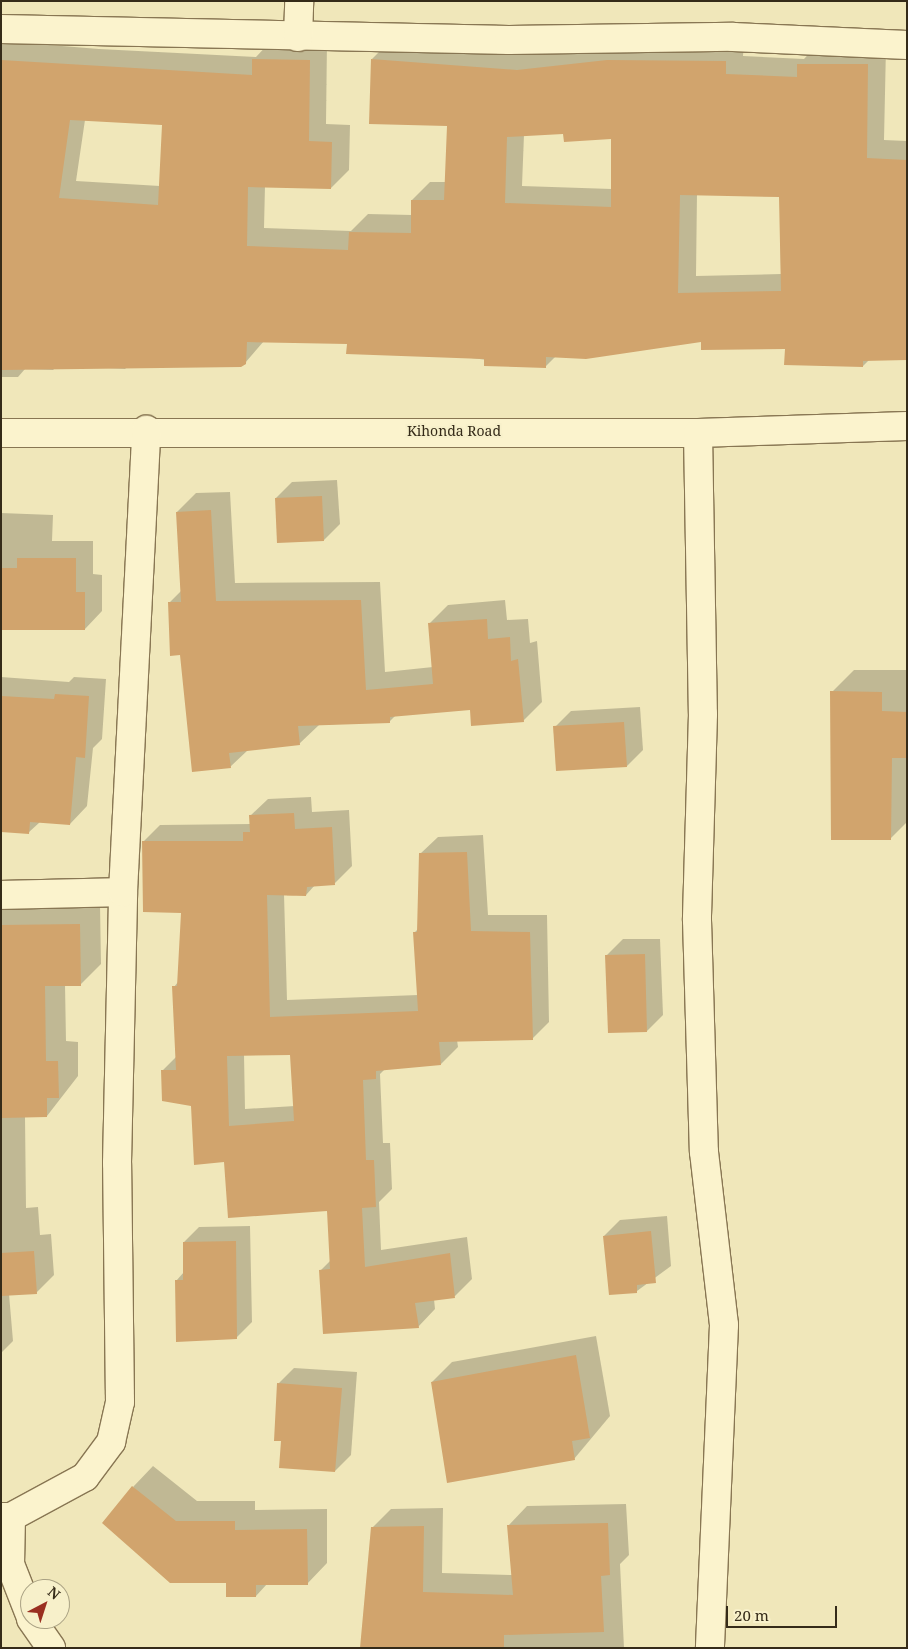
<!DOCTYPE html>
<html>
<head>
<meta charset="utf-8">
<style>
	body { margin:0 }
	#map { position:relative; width:908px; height:1649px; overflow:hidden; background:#f0e7ba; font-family:"Noto Serif",serif }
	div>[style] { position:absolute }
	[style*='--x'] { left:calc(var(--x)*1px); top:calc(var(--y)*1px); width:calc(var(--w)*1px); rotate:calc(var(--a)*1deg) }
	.shadow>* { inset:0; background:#0003 }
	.building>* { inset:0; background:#d1a46d }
	.roads { filter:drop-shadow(1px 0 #887653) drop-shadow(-1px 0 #887653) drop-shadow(0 1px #887653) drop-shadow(0 -1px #887653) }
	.minor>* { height:28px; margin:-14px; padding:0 14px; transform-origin:14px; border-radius:14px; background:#fbf3cd }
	span { translate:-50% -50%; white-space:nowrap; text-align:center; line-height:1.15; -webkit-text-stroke:4px #f7f0ca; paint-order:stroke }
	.street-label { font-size:14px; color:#352b19 }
	.frame { position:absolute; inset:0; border:2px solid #352b19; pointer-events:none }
	.north { position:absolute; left:20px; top:1579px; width:50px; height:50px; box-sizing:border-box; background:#f7f0ca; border:1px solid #a9a183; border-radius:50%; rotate:40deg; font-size:14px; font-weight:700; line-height:20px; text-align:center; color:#352b19 }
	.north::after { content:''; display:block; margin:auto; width:18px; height:22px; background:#9a2f20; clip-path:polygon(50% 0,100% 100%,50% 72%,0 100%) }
	.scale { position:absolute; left:726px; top:1606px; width:111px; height:22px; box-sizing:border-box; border:2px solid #352b19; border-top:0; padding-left:6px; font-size:15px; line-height:18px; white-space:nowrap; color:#352b19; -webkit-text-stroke:4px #f7f0ca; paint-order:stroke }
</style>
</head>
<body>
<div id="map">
	<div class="shadow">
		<div style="clip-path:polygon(evenodd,1px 18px,25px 43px,99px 49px,256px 57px,271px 41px,327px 42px,326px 124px,350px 125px,349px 170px,331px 188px,265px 186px,264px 228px,351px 231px,368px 214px,412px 215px,412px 200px,430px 182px,446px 182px,449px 125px,372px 59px,390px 41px,744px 43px,743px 56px,804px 59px,816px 46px,886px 47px,884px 140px,907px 141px,907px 358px,869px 360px,863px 366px,786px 348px,702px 341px,556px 356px,545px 367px,348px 343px,264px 341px,245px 363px,130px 364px,125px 369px,58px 365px,53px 370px,25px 369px,18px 377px,1px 377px,1px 18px,85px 120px,163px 124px,160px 186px,76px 181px,85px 120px,1px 18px,565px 133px,612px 137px,612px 189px,522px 186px,524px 135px,565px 133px,1px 18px,697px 194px,780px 195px,781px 274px,696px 276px,697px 194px)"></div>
		<div style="clip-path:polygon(337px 480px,340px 524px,324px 540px,276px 498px,292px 482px)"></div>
		<div style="clip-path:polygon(230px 492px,235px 583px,380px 582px,385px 672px,433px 667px,429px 624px,448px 605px,505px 600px,507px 620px,528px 619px,530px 643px,537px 641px,542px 702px,523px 721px,471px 709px,396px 715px,390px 721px,319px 725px,299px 744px,248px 750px,230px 767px,181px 654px,170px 602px,181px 591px,177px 512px,196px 493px)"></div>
		<div style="clip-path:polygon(1px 513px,53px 515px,52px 541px,93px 541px,93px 574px,102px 575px,102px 611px,85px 629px,1px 629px)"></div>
		<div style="clip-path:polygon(854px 670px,907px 670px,907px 822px,890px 839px,832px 692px)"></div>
		<div style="clip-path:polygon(1px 677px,69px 682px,74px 677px,106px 679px,102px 739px,93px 748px,87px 806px,70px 824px,40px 822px,28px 833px,1px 830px)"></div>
		<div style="clip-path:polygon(640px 707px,643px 750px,627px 766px,555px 727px,571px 711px)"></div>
		<div style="clip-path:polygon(evenodd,311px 797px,312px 812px,349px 810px,352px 866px,335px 883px,315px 885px,306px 895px,284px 894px,287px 1000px,418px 995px,414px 933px,419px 928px,420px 854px,438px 837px,483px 835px,488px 915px,547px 915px,549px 1022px,532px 1039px,457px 1040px,458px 1047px,441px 1064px,385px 1069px,380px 1074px,383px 1143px,390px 1143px,392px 1189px,379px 1202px,381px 1250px,467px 1237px,472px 1279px,455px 1296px,434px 1299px,435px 1309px,418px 1327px,321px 1270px,331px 1260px,328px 1210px,225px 1161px,192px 1105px,162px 1071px,176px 1057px,174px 987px,178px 982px,182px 912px,143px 842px,160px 825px,251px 824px,250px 816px,268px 799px,311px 797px,292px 1053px,295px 1106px,245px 1109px,244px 1054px,292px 1053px)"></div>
		<div style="clip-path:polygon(100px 904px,101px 964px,81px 984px,65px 984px,66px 1041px,78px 1042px,78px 1076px,47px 1116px,25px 1116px,26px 1208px,38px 1207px,40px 1235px,51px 1234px,54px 1275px,36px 1293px,9px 1294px,13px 1341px,1px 1353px,1px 906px)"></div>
		<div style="clip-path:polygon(623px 939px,660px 939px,663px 1015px,647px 1031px,607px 955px)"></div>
		<div style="clip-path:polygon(667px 1216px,671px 1266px,637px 1291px,604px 1236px,620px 1220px)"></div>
		<div style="clip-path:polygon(250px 1226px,252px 1322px,236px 1338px,176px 1281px,184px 1272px,184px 1242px,199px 1227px)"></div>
		<div style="clip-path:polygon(596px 1336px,610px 1416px,574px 1459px,432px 1382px,452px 1362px)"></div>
		<div style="clip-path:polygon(294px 1368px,357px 1372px,351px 1455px,335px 1471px,282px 1440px,278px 1384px)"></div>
		<div style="clip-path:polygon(153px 1466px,197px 1501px,255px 1501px,255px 1510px,327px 1509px,327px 1563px,307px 1584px,267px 1584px,256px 1596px,227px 1582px,133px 1487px)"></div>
		<div style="clip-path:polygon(626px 1504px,629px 1555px,620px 1564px,624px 1648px,361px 1648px,372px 1528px,391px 1509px,443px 1508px,442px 1573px,512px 1575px,508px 1526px,527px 1506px)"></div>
	</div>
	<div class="building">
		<div style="clip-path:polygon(evenodd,252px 59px,310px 60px,309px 141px,332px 142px,331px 189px,248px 187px,247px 246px,348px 250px,349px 232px,411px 233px,411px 200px,444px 200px,447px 126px,369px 124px,371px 59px,517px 70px,607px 60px,726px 61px,726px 74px,797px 77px,797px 64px,868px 64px,867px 158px,907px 160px,907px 360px,863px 361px,863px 367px,784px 365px,785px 349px,701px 350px,701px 342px,586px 359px,546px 357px,546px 368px,484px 366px,484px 359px,346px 354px,347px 344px,247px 342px,246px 364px,241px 367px,1px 370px,1px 60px,252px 75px,252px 59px,70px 120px,162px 125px,158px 205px,59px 198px,70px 120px,252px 59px,563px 134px,564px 142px,611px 139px,611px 207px,505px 203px,507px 137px,563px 134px,252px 59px,680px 195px,779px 197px,781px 291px,678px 293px,680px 195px)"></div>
		<div style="clip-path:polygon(322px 496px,324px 541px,277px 543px,275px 498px)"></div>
		<div style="clip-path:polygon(211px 510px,216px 601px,361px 600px,366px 690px,433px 684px,428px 623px,487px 619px,488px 639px,510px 637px,511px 661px,518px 659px,524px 722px,471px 726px,470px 710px,390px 717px,390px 723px,298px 726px,300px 745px,229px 753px,231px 768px,192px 772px,180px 655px,170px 656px,168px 602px,181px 602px,176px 512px)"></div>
		<div style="clip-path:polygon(17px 558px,76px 558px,76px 592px,85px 592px,85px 630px,1px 630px,1px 568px,17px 568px)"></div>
		<div style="clip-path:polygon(830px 691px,882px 692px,882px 711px,907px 712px,907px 758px,892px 758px,891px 840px,831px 840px)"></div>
		<div style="clip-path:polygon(55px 694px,89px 696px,85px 758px,76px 757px,70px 825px,30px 822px,29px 834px,1px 832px,1px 696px,54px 699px)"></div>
		<div style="clip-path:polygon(624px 722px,627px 767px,556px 771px,553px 726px)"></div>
		<div style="clip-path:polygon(evenodd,294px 813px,295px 829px,332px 827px,335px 885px,307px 887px,306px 896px,267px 895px,270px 1017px,418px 1011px,413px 932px,417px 932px,419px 853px,467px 852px,471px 931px,530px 932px,533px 1040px,439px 1042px,441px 1065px,376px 1071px,376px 1079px,363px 1080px,366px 1160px,374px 1160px,376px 1207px,362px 1208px,365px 1267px,450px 1253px,455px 1298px,415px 1303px,419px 1328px,323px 1334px,319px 1270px,330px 1269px,327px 1211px,228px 1218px,224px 1162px,194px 1165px,191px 1106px,162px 1101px,161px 1070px,176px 1070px,172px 986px,177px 986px,181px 913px,143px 912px,142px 841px,243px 841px,243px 832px,250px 832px,249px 815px,294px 813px,290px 1055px,294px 1121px,229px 1126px,227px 1056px,290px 1055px)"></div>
		<div style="clip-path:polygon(80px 924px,81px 986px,45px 986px,46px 1061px,58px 1061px,59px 1098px,47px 1098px,47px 1117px,1px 1118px,1px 925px)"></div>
		<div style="clip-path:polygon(645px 954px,647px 1032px,608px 1033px,605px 955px)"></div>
		<div style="clip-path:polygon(651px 1231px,656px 1283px,637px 1285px,637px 1293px,609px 1295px,603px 1236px)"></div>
		<div style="clip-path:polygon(236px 1241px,237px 1339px,176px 1342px,175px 1280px,183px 1280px,183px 1242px)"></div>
		<div style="clip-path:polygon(34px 1251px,37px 1294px,1px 1296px,1px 1253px)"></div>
		<div style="clip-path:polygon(576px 1355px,590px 1438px,572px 1441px,575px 1460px,447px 1483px,431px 1382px)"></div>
		<div style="clip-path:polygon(277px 1383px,342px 1388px,335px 1472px,279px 1468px,281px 1441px,274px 1441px)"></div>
		<div style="clip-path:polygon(132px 1486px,176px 1521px,235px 1521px,235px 1530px,307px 1529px,308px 1585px,256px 1585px,256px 1597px,226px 1597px,226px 1583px,170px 1583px,102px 1523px)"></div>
		<div style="clip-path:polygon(608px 1523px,610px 1575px,601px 1576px,604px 1632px,504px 1635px,504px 1648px,360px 1648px,371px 1527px,424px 1526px,423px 1592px,513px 1595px,507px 1525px)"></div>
	</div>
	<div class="roads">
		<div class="minor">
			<div style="--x:1;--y:29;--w:508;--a:1.24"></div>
			<div style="--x:509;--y:40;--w:224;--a:-0.8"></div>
			<div style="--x:733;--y:37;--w:174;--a:2.6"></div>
			<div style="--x:298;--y:37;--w:36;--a:-88"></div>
			<div style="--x:1;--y:433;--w:697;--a:0"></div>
			<div style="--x:698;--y:433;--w:209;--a:-1.9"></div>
			<div style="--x:698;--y:433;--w:281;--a:89"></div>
			<div style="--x:703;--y:714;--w:206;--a:91.7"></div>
			<div style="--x:697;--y:920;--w:232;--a:88.3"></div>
			<div style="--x:704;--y:1152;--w:174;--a:83.4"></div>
			<div style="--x:724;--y:1325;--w:323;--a:92.5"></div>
			<div style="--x:1;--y:895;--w:122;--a:-1.4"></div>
			<div style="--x:1;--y:1517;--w:10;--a:0"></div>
			<div style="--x:11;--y:1517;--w:84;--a:-28.4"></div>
			<div style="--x:85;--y:1477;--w:44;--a:-53.4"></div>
			<div style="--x:111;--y:1442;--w:41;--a:-77.3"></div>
			<div style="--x:120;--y:1402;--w:239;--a:-90.7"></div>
			<div style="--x:117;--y:1163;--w:271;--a:-88.7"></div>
			<div style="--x:123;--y:892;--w:463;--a:-87.1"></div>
			<div style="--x:11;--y:1517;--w:47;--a:91.2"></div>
			<div style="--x:10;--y:1564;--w:55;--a:68.6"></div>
			<div style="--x:31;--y:1619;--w:35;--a:55"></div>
		</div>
	</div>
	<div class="street-label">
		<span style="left:454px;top:431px">Kihonda Road</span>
	</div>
	<div class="frame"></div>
	<div class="north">N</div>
	<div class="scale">20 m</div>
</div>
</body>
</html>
